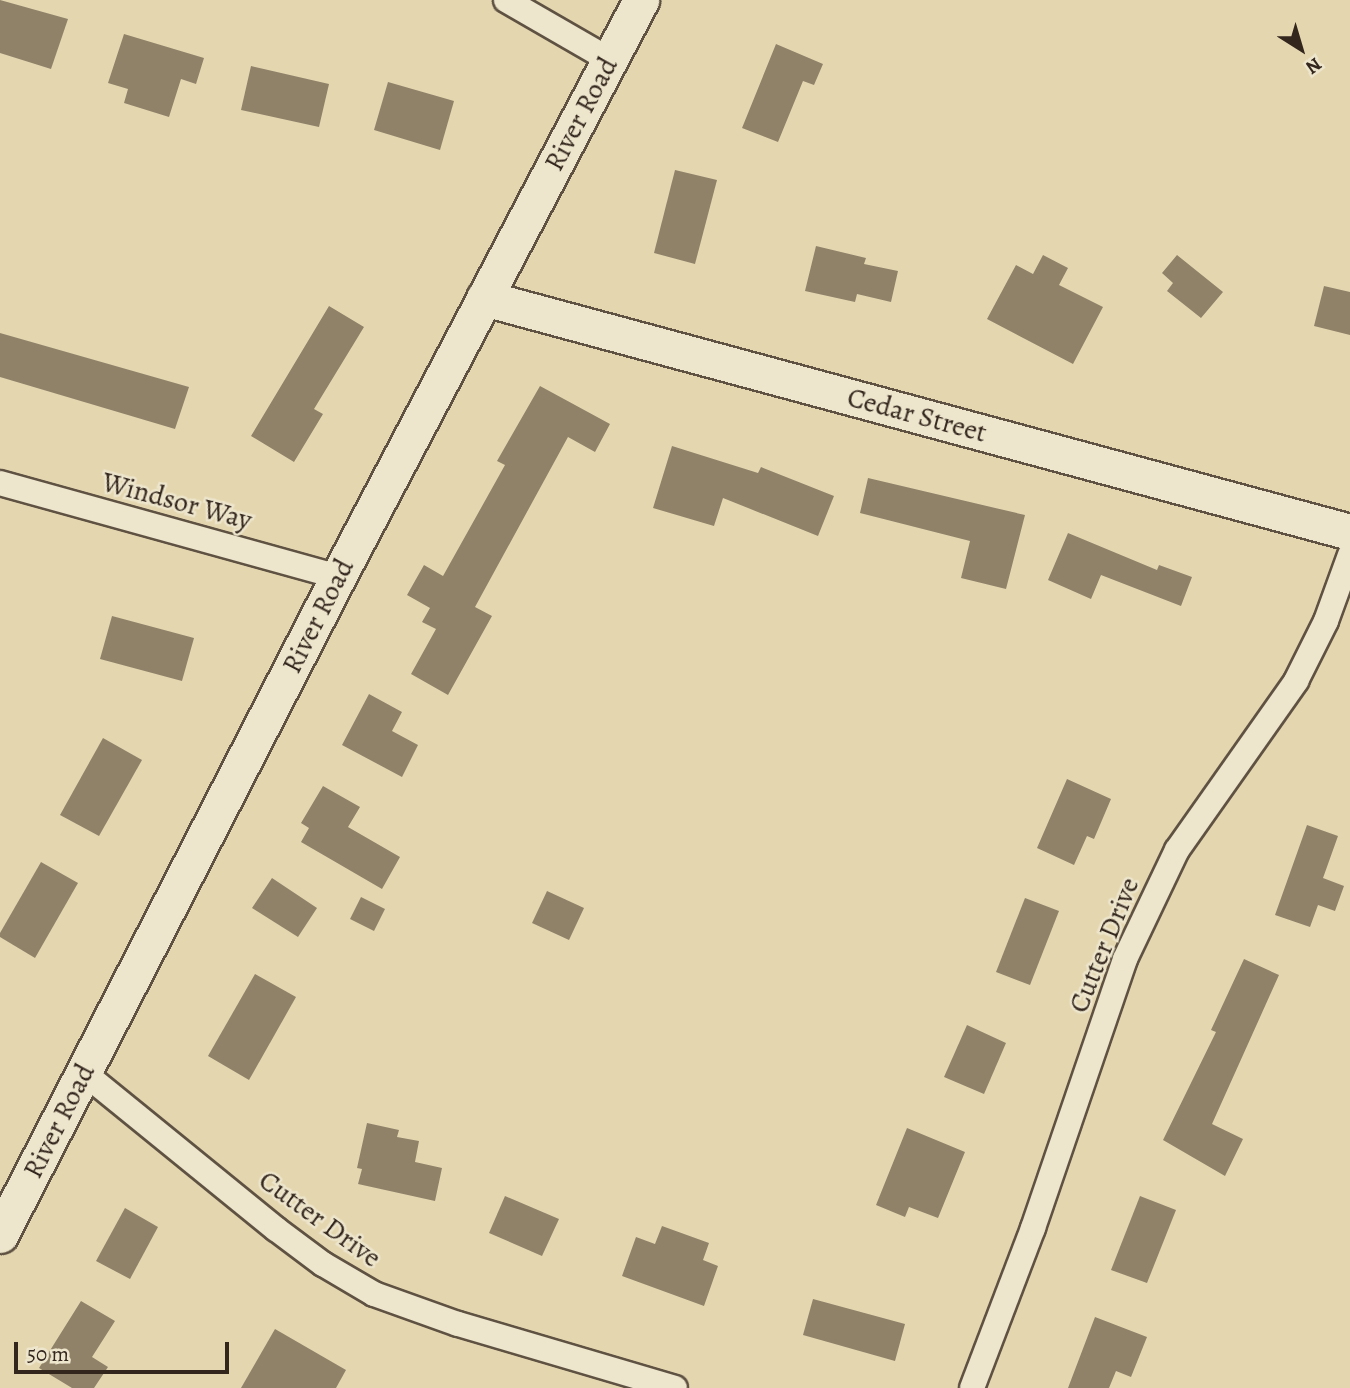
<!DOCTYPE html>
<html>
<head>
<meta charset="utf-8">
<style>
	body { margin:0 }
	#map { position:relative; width:1350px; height:1388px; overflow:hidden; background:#e4d7b0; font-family:Alegreya,serif }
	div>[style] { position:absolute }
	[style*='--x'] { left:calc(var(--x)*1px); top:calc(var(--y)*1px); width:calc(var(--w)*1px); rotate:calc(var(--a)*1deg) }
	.building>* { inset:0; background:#8f8269 }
	.roads { filter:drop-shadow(2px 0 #5f5242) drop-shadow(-2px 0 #5f5242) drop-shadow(0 2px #5f5242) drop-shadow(0 -2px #5f5242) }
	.street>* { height:24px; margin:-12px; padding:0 12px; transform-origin:12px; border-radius:12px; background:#ede5cc }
	.secondary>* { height:35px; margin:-17.5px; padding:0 17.5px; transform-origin:17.5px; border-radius:17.5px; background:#ede5cc }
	span { translate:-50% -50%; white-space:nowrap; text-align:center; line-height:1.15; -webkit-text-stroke:5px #ede5cc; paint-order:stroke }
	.street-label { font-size:28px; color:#33261d }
	.north { position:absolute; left:1266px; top:14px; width:70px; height:70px; -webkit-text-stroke:5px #ede5cc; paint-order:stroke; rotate:143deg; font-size:19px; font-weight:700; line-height:28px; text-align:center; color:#33261d }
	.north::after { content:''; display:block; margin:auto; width:24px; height:32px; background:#33261d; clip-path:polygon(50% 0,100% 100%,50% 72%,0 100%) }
	.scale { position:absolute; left:14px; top:1342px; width:215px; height:32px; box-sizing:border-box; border:4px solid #33261d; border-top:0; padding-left:9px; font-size:21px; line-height:24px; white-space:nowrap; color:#33261d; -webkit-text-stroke:5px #ede5cc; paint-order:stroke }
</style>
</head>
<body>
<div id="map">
	<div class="building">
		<div style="clip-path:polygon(0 0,68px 19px,51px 69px,0 53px)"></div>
		<div style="clip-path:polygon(124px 34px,204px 58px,196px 84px,181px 79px,169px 117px,124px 103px,128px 89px,108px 83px)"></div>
		<div style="clip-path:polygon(776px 44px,823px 64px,814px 85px,803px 81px,778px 142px,742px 128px)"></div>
		<div style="clip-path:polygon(251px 66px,329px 84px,319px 127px,241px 110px)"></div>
		<div style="clip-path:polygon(388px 82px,454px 101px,440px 150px,374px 130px)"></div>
		<div style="clip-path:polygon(675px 170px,717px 180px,695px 264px,654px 253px)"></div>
		<div style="clip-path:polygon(816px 246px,866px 258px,864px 264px,898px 271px,891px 302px,857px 294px,855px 302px,805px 291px)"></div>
		<div style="clip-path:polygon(1043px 255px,1068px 268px,1059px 285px,1103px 307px,1073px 364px,987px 319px,1016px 265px,1033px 274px)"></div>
		<div style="clip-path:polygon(1177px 255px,1223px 292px,1201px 318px,1167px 291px,1173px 283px,1162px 273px)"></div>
		<div style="clip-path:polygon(1324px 286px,1350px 292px,1350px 335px,1314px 326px)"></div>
		<div style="clip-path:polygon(329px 306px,364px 327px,314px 409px,323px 414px,294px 462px,251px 436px)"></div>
		<div style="clip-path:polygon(0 333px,189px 387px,175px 429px,0 377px)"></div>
		<div style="clip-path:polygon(540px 386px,610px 424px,595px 452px,568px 437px,475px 607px,492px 616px,448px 695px,411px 674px,436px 629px,422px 622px,430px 608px,407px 595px,424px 565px,443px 576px,505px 465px,497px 461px)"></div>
		<div style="clip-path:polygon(672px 446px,758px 473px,761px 467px,834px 496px,818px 536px,723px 498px,714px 526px,653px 508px)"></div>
		<div style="clip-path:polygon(868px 478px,1025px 515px,1006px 589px,961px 578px,970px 541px,860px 513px)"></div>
		<div style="clip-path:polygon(1068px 533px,1157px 570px,1159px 565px,1192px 577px,1181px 606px,1101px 575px,1091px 599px,1048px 580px)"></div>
		<div style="clip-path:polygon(112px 616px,194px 638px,182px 681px,100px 659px)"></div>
		<div style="clip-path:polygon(369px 694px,402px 712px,392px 731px,418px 745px,402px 777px,342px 745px)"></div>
		<div style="clip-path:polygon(103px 738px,142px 760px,99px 836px,60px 815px)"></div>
		<div style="clip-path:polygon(1067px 779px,1111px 799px,1094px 839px,1087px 836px,1074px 865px,1037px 848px)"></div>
		<div style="clip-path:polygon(323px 786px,360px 807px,348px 827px,400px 857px,382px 889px,301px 842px,309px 828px,301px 823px)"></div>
		<div style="clip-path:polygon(1307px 825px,1338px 836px,1323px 878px,1344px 886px,1335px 911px,1318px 905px,1310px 927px,1275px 915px)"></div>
		<div style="clip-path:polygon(41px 862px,78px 883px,35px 958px,0 937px,0 933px)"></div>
		<div style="clip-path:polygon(272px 878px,317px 908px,298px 937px,252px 908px)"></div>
		<div style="clip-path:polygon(547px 891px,584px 908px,569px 940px,532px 923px)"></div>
		<div style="clip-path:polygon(361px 897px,385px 909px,374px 931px,350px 919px)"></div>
		<div style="clip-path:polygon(1025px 898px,1059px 911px,1030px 985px,996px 972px)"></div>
		<div style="clip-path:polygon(1244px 959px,1279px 975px,1212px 1124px,1243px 1139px,1225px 1176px,1163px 1140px,1216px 1032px,1211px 1030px)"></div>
		<div style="clip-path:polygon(255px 974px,296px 997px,249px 1080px,208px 1056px)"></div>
		<div style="clip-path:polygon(967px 1025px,1006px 1043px,984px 1094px,944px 1077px)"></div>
		<div style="clip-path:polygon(367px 1123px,399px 1130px,397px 1137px,419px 1141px,415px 1162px,442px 1168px,435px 1201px,358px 1184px,362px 1169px,357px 1168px)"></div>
		<div style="clip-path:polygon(907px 1128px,965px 1152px,938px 1218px,909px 1207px,905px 1217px,876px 1205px)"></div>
		<div style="clip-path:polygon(505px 1196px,559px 1219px,542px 1256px,489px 1233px)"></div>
		<div style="clip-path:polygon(1140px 1196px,1176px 1210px,1147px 1283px,1111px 1270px)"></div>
		<div style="clip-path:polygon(125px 1208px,158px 1227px,130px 1279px,96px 1261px)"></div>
		<div style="clip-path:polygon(662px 1226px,709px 1243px,703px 1260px,718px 1266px,704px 1306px,622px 1276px,636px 1237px,655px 1244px)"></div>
		<div style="clip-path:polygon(813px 1299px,905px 1324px,895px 1361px,803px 1335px)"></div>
		<div style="clip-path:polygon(81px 1301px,115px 1321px,92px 1357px,108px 1367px,94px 1388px,72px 1388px,39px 1368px)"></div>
		<div style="clip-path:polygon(1095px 1317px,1147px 1337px,1131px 1377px,1116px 1371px,1109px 1388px,1068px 1388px)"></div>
		<div style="clip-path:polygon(275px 1329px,346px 1370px,336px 1388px,241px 1388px)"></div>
	</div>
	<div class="roads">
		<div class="street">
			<div style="--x:506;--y:0;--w:120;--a:30"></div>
			<div style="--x:0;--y:483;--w:351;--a:15.5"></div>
			<div style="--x:84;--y:1073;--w:247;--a:39.1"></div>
			<div style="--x:276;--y:1229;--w:59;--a:36.7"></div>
			<div style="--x:323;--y:1264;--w:59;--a:30.5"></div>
			<div style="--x:374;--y:1294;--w:89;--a:19.7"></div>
			<div style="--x:458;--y:1324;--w:226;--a:16.4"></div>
			<div style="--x:972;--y:1388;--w:171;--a:-69.1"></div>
			<div style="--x:1033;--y:1228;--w:284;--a:-71.1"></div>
			<div style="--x:1125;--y:959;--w:121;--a:-64.5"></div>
			<div style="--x:1177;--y:850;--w:207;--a:-54.8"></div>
			<div style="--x:1296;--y:681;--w:67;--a:-63.4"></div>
			<div style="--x:1326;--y:621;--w:70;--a:-70"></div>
		</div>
		<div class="secondary">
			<div style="--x:484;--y:298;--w:897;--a:15.12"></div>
			<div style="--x:0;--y:1235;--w:740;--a:-62.81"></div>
			<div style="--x:338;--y:577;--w:652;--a:-62.29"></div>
		</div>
	</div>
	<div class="street-label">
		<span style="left:581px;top:114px;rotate:-62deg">River Road</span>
		<span style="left:917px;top:415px;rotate:15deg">Cedar Street</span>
		<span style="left:177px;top:501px;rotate:15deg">Windsor Way</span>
		<span style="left:318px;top:616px;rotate:-63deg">River Road</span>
		<span style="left:1104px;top:945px;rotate:-68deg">Cutter Drive</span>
		<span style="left:59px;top:1121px;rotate:-63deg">River Road</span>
		<span style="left:320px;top:1219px;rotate:36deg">Cutter Drive</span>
	</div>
	<div class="north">N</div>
	<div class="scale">50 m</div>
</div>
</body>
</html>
